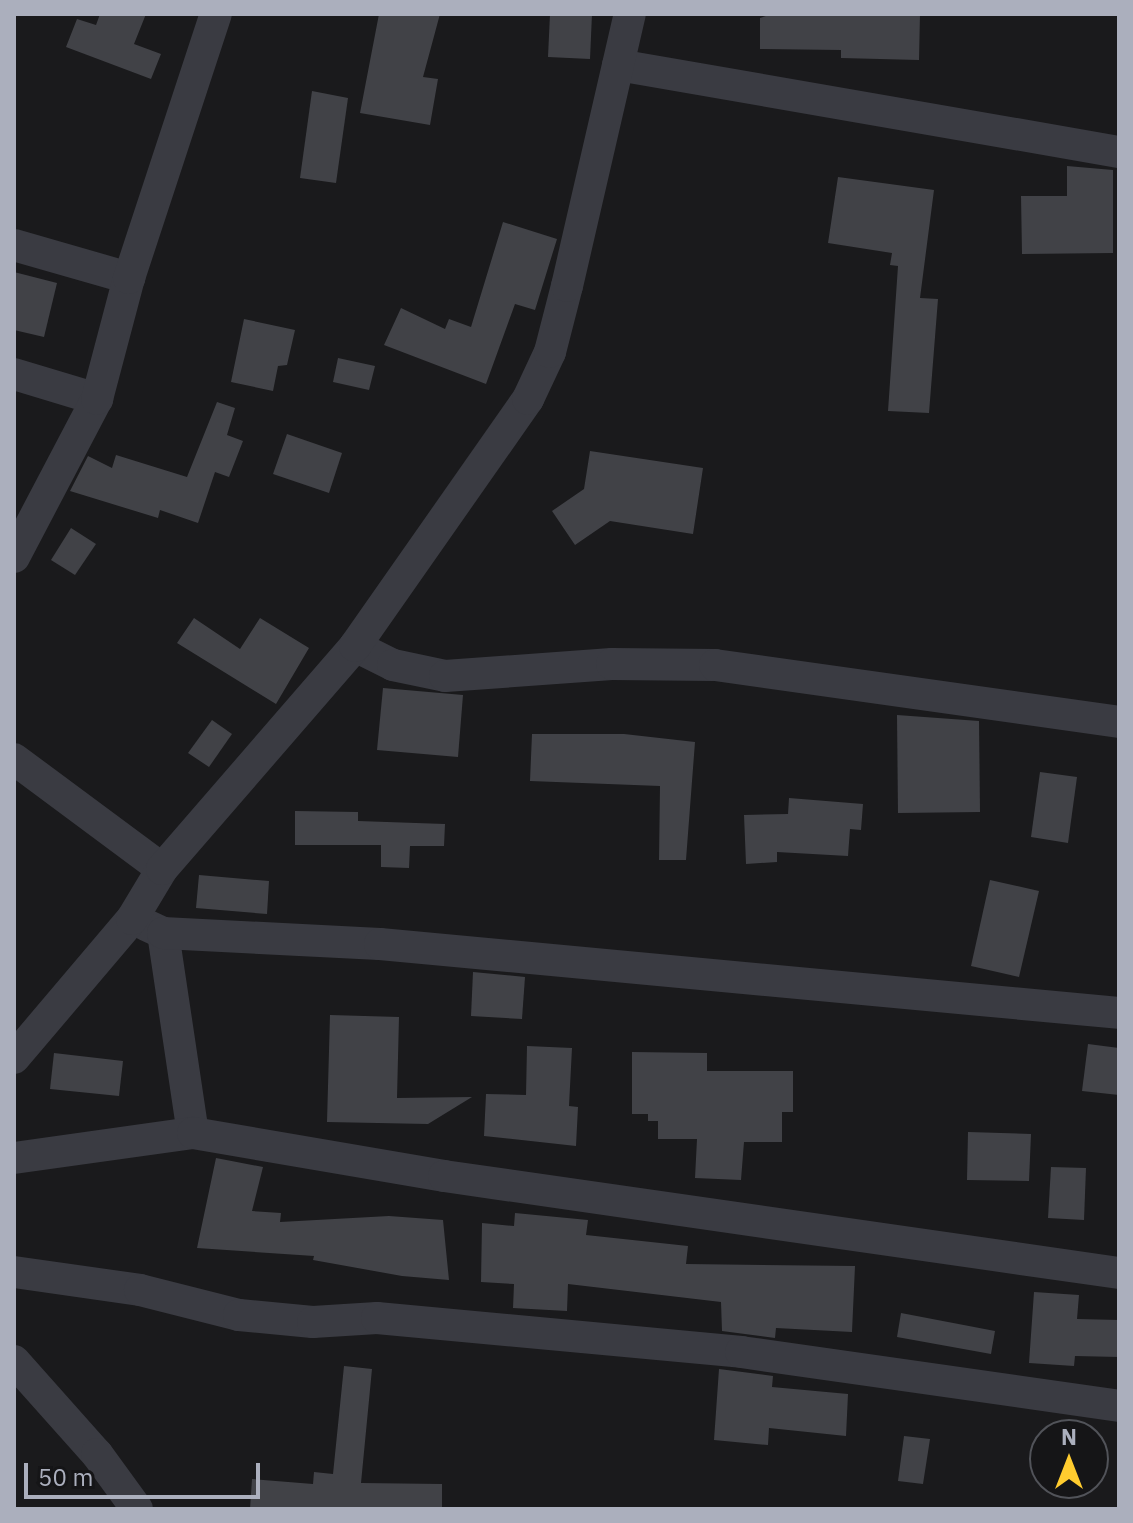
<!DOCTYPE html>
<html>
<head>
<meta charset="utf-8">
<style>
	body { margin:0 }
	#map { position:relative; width:1133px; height:1523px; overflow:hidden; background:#1a1a1c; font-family:"IBM Plex Sans",sans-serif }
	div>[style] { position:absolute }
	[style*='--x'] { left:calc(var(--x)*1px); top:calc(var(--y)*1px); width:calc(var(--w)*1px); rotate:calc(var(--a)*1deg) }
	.building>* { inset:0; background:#414247 }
	.street>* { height:32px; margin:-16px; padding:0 16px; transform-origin:16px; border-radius:16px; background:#3a3b42 }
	span { translate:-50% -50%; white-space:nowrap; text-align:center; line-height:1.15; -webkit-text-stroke:8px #151517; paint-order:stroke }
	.frame { position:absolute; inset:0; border:16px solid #abafbd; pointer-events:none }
	.north { position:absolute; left:1029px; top:1419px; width:80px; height:80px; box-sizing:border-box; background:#151517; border:2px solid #515359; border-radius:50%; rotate:0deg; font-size:22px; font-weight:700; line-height:32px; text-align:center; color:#abafbd }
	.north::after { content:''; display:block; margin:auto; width:28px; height:36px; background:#ffcc2f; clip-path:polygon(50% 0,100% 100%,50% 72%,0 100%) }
	.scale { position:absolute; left:24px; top:1463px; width:236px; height:36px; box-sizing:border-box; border:4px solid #abafbd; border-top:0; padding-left:10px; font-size:24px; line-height:28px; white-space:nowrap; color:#abafbd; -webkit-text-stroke:6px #151517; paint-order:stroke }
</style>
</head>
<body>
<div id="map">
	<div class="building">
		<div style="clip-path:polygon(100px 14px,146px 14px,134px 44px,161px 54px,151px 79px,66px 47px,77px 19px,96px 25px)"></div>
		<div style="clip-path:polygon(379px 14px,440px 14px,423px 77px,438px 79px,430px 125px,360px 113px)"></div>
		<div style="clip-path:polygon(550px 14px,592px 14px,590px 59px,548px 57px)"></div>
		<div style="clip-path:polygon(772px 14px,920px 14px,919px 60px,841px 58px,841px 50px,760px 49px,760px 18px)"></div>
		<div style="clip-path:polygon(312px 91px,348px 98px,336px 183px,300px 178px)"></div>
		<div style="clip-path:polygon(1067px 166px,1113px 170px,1113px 253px,1022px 254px,1021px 196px,1067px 196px)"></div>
		<div style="clip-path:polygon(838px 177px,934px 190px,920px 298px,938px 299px,929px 413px,888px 411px,898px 266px,890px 265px,892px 253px,828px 243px)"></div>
		<div style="clip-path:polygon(503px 222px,557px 239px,535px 310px,515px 304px,486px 384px,384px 345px,401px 308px,445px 329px,449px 319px,471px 327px)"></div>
		<div style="clip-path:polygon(14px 272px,57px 283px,44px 337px,14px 330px)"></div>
		<div style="clip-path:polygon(244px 319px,295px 330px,287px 365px,278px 366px,273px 391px,231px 382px)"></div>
		<div style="clip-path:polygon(338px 358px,375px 366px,369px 390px,333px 382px)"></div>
		<div style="clip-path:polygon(217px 402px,235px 408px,227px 435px,243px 441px,229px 477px,215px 472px,198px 523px,160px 510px,158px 518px,70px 491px,88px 456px,112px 468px,116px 455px,187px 477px)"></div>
		<div style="clip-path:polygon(287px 434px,342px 453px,329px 493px,273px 474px)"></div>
		<div style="clip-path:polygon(590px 451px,703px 468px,693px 534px,610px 521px,575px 545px,552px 511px,584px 489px)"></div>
		<div style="clip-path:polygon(71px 528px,96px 544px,75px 575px,51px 560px)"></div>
		<div style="clip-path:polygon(194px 618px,240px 649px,260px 618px,309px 648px,276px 704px,177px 643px)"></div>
		<div style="clip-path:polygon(383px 688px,463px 695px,458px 757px,377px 750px)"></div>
		<div style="clip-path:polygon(897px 715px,979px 721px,980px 812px,898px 813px)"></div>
		<div style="clip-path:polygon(212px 720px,232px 734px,209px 767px,188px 753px)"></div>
		<div style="clip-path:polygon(532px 734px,624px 734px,695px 742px,686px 860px,659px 860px,660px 786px,530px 781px)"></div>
		<div style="clip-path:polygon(1040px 772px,1077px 777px,1068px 843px,1031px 837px)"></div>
		<div style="clip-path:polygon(789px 798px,863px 804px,861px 830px,850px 829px,848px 856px,777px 852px,777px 862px,746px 864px,744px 815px,788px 814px)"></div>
		<div style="clip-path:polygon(295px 811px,358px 812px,358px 821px,445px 824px,444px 846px,410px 846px,409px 868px,381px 867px,381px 845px,295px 845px)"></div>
		<div style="clip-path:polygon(199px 875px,269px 881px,267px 914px,196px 908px)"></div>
		<div style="clip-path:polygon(990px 880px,1039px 891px,1019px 977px,971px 966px)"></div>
		<div style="clip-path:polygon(473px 972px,525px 977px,522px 1019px,471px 1016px)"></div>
		<div style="clip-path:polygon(330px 1015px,399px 1017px,397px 1098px,472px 1097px,428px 1124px,327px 1122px)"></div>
		<div style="clip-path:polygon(1088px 1044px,1119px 1048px,1119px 1095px,1082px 1091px)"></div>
		<div style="clip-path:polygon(527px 1046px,572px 1048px,569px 1106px,578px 1107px,576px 1146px,484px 1136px,486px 1094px,526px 1095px)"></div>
		<div style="clip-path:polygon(632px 1052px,707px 1053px,707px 1071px,793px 1071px,793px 1112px,782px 1112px,782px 1142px,744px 1142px,741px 1180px,695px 1178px,697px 1139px,658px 1139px,658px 1121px,648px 1121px,648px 1114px,632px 1114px)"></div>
		<div style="clip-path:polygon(54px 1053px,123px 1061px,119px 1096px,50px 1089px)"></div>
		<div style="clip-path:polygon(968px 1132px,1031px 1134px,1029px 1181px,967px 1180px)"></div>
		<div style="clip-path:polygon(216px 1158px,263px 1167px,252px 1211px,281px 1213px,280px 1222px,389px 1216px,443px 1220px,449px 1280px,402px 1276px,313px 1260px,314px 1256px,197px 1248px)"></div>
		<div style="clip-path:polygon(1051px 1167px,1086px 1168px,1084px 1220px,1048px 1218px)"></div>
		<div style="clip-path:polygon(515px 1213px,588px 1220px,586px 1235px,688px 1246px,686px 1264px,855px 1266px,852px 1332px,776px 1328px,775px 1338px,722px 1331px,721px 1302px,568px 1284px,567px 1311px,513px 1308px,514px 1284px,481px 1282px,482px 1223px,514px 1226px)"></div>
		<div style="clip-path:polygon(1034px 1292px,1079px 1295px,1077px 1319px,1119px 1320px,1119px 1357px,1075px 1356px,1074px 1366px,1029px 1363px)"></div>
		<div style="clip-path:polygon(901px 1313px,995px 1331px,991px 1354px,897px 1337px)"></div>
		<div style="clip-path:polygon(344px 1366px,372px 1369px,361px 1483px,442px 1484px,442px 1509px,250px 1509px,252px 1479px,313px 1484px,314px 1472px,333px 1474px)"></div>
		<div style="clip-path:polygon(719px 1369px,773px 1376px,772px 1387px,848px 1394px,846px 1436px,769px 1428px,768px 1445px,714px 1440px)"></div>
		<div style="clip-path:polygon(904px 1436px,930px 1439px,923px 1484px,898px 1481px)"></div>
	</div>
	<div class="street">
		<div style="--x:618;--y:65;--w:508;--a:9.85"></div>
		<div style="--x:14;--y:245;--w:120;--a:16"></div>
		<div style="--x:14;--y:374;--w:87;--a:16.8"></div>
		<div style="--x:14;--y:557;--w:178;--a:-62.3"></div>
		<div style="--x:97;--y:399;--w:125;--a:-75.2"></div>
		<div style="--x:129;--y:278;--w:278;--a:-71.8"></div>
		<div style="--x:355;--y:646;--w:42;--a:26.6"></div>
		<div style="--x:393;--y:665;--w:53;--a:11.9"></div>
		<div style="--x:445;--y:676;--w:167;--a:-4.1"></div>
		<div style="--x:612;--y:664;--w:103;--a:0.6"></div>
		<div style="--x:715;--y:665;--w:408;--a:8"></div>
		<div style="--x:14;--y:759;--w:184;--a:36.6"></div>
		<div style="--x:146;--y:925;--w:19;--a:25"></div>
		<div style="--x:163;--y:933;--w:202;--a:81.5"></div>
		<div style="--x:163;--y:933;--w:217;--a:2.9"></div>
		<div style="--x:380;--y:944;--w:742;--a:5.33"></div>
		<div style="--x:14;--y:1058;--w:182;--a:-49.7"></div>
		<div style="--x:132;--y:919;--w:58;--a:-59"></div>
		<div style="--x:162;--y:869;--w:295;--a:-49.1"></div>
		<div style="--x:355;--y:646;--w:302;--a:-55"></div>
		<div style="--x:528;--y:399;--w:52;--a:-64.9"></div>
		<div style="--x:550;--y:352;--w:68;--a:-75.6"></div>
		<div style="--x:567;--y:286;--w:279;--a:-77"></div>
		<div style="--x:14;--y:1158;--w:181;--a:-8"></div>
		<div style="--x:193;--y:1133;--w:255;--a:9.7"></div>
		<div style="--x:444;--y:1176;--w:682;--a:8.18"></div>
		<div style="--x:14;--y:1272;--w:127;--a:8.1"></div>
		<div style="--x:140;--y:1290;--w:102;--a:14.2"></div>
		<div style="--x:239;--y:1315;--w:74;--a:5.4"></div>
		<div style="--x:313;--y:1322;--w:64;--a:-3.6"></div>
		<div style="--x:377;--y:1318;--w:366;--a:5.3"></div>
		<div style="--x:741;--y:1352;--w:382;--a:8.1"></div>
		<div style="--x:14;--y:1361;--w:125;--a:48.3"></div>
		<div style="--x:97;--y:1454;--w:68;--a:54"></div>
	</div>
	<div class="frame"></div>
	<div class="north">N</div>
	<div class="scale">50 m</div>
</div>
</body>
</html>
